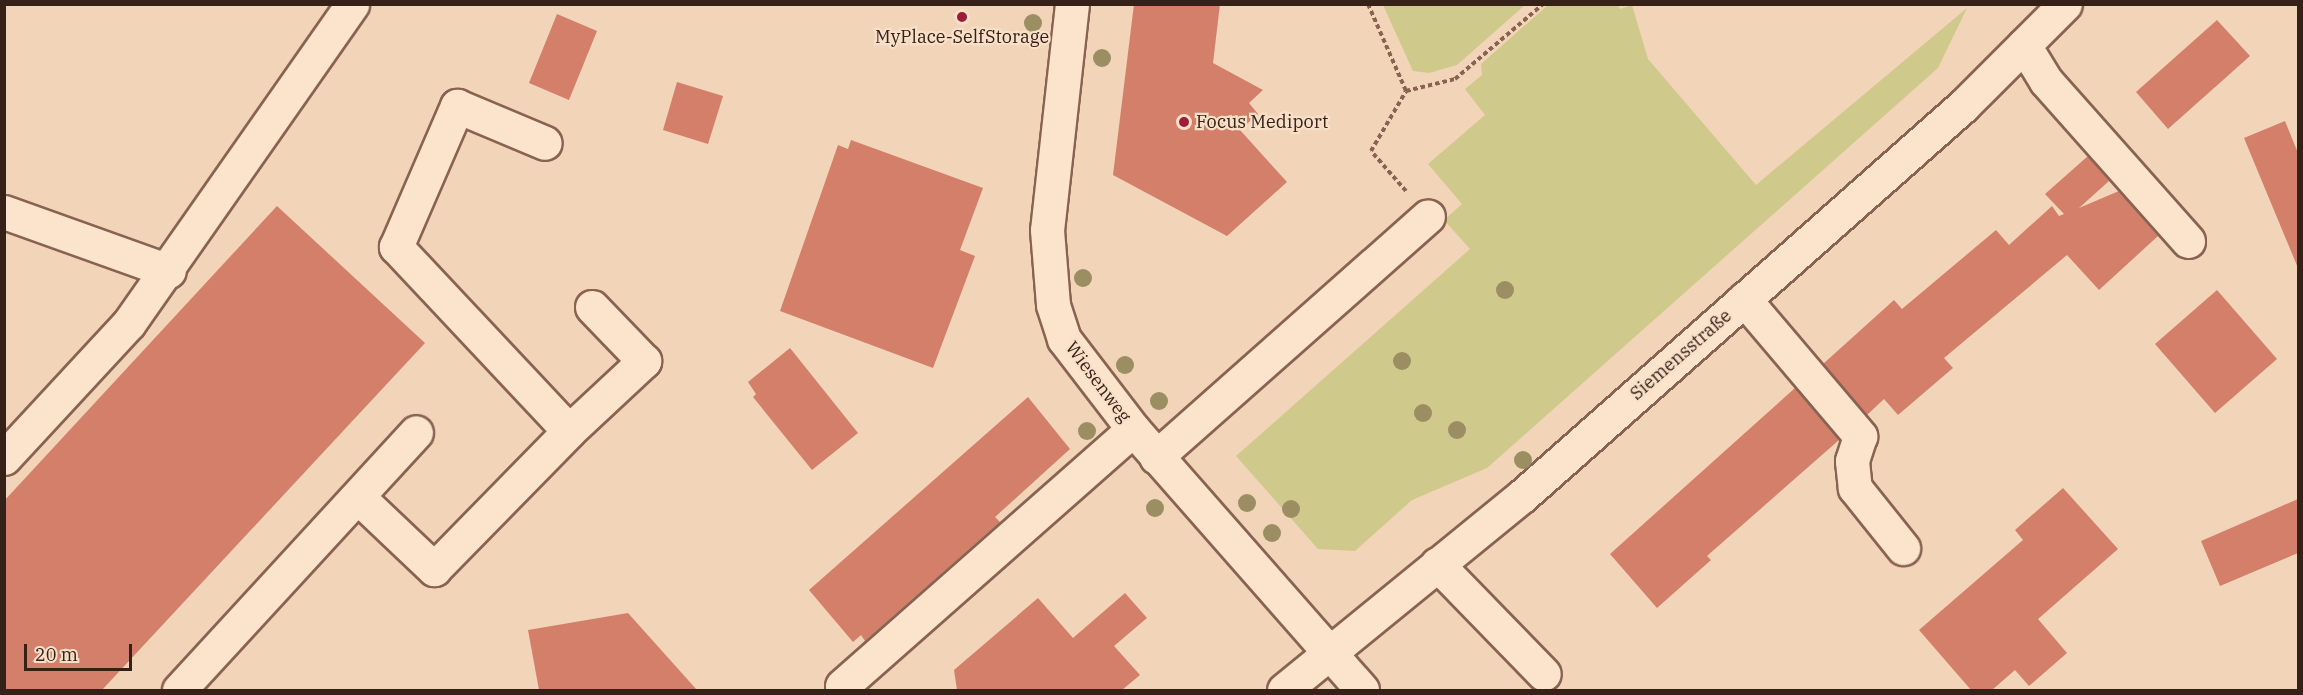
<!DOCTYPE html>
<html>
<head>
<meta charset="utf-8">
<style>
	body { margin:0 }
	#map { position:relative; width:2303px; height:695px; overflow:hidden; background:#f2d4b8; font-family:"IBM Plex Serif",serif }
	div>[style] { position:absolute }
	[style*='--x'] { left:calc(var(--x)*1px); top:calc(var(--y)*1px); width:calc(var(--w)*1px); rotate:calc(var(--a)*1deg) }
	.green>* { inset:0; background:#d0c98c }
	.building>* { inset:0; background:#d47f6a }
	.path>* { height:4px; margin-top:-2px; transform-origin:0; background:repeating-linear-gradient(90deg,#896352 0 4.5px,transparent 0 7.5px) }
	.roads { filter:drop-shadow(2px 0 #896352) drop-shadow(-2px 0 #896352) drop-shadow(0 2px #896352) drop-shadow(0 -2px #896352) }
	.minor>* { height:33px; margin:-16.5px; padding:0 16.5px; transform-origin:16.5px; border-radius:16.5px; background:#fce3cc }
	.trees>* { width:18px; height:18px; margin:-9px; border-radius:50%; background:#9b8e63 }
	.dots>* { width:16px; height:16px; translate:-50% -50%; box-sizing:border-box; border:3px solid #f8e0c8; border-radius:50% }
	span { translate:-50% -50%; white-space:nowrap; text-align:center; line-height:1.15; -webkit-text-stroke:4.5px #f8e0c8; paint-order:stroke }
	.poi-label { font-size:18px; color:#362119 }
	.left { translate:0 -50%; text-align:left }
	.street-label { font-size:18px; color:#362119 }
	.frame { position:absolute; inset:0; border:6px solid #362119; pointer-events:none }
	.scale { position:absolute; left:24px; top:644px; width:108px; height:27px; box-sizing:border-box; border:3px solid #362119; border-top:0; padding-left:8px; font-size:18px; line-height:21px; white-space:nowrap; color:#362119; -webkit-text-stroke:4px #f8e0c8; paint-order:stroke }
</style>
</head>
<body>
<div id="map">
	<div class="green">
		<div style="clip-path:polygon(1383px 5px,1525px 5px,1457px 65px,1429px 73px,1413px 71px)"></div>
		<div style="clip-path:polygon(1548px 5px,1618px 5px,1620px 9px,1632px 5px,1648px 59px,1756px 185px,1967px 8px,1938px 68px,1487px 468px,1412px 500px,1355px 551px,1318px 549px,1236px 456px,1470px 249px,1444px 220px,1462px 204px,1428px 164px,1485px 115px,1465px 89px,1482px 75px,1481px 64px)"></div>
	</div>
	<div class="building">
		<div style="clip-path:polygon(1134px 4px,1220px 4px,1213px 63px,1263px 90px,1249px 103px,1258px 114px,1240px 130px,1287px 182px,1227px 236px,1113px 175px)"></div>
		<div style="clip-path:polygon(557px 14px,597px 31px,569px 100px,529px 83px)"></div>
		<div style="clip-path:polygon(2217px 20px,2250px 56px,2168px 129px,2136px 92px)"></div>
		<div style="clip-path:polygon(677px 82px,723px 96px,708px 144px,663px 130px)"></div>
		<div style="clip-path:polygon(2285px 121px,2298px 153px,2298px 268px,2244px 138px)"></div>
		<div style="clip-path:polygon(851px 140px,983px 188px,960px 250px,975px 256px,933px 368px,780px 311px,838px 145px,848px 149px)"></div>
		<div style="clip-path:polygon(2088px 156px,2109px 181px,2079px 208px,2119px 191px,2158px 236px,2099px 290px,2067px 255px,1944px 358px,1953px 368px,1898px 415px,1884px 399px,1867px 415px,1823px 364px,1894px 300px,1902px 309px,1996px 230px,2009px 245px,2052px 206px,2059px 216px,2064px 214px,2045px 194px)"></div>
		<div style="clip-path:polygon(277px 206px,425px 343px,102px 690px,4px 690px,4px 501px)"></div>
		<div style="clip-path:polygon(2217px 290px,2277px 359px,2215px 413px,2155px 344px)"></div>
		<div style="clip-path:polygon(790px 348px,858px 433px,812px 470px,753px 397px,756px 394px,748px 382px)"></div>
		<div style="clip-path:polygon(1795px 388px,1839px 440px,1707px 556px,1711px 560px,1657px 608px,1610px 554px)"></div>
		<div style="clip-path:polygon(1028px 397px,1070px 449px,995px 517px,1000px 522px,865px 641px,861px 635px,853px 642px,809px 590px)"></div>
		<div style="clip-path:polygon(2063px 488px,2118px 549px,2038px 619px,2067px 653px,2029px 686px,2015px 670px,1992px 690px,1971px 690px,1919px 630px,2023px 540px,2015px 530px)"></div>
		<div style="clip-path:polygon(2298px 499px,2298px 553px,2220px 586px,2201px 541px)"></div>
		<div style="clip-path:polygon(1125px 593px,1147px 618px,1114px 646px,1140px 675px,1122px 690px,957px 690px,954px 670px,1038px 598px,1073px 638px)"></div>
		<div style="clip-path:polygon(628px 613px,697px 690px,539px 690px,528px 630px)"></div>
	</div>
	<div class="path">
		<div style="--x:1368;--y:4;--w:95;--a:66.4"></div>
		<div style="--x:1406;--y:191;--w:53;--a:-131.2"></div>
		<div style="--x:1371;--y:151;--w:69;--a:-59.7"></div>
		<div style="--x:1406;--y:91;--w:50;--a:-13.8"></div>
		<div style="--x:1455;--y:79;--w:116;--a:-40.4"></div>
	</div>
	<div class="roads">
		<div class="minor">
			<div style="--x:1072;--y:4;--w:227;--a:96.3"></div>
			<div style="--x:1047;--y:230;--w:75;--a:85.4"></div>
			<div style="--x:1053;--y:305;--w:36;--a:72"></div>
			<div style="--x:1064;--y:339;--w:113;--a:52.5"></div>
			<div style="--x:1133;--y:429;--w:347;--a:48.7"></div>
			<div style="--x:2024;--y:45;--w:42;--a:58.6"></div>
			<div style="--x:2046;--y:81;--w:214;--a:48.4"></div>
			<div style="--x:4;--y:212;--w:175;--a:19.7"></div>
			<div style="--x:1744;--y:299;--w:180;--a:49.7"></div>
			<div style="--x:1860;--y:436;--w:26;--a:108"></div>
			<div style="--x:1852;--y:461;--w:27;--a:84"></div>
			<div style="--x:1855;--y:488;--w:77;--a:51.3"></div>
			<div style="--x:569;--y:431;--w:103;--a:-43"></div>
			<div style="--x:644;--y:361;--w:75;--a:-133.9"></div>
			<div style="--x:1156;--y:457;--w:363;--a:-41.5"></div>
			<div style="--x:4;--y:458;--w:184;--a:-47.2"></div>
			<div style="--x:129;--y:323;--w:389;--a:-55"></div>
			<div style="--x:358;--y:497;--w:105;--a:43.5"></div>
			<div style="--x:434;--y:569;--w:193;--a:-45.6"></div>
			<div style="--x:569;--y:431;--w:253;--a:-133.2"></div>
			<div style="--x:396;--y:247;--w:154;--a:-66.6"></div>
			<div style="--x:457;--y:106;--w:95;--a:22.8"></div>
			<div style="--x:1437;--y:564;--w:153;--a:45.8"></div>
			<div style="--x:179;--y:690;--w:350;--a:-47.4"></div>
			<div style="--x:847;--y:690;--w:6;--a:-141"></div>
			<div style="--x:842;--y:686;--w:388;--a:-41.4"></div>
			<div style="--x:1284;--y:690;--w:307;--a:-39.2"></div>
			<div style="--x:1522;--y:496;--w:589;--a:-41.49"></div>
			<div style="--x:1963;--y:106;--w:144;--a:-45"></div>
		</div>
	</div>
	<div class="trees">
		<div style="left:1033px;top:23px"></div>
		<div style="left:1102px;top:58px"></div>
		<div style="left:1083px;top:278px"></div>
		<div style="left:1505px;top:290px"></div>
		<div style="left:1402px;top:361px"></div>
		<div style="left:1125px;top:365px"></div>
		<div style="left:1159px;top:401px"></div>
		<div style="left:1423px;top:413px"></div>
		<div style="left:1457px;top:430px"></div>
		<div style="left:1087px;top:431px"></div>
		<div style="left:1523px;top:460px"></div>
		<div style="left:1247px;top:503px"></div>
		<div style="left:1155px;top:508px"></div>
		<div style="left:1291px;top:509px"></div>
		<div style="left:1272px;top:533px"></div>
	</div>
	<div class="dots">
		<div style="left:962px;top:17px;background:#9d1d39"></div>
		<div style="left:1184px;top:122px;background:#9d1d39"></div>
	</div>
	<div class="poi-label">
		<span style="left:962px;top:37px">MyPlace-SelfStorage</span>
		<span class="left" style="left:1196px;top:122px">Focus Mediport</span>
	</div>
	<div class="street-label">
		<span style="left:1681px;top:355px;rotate:-41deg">Siemensstraße</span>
		<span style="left:1098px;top:382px;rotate:53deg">Wiesenweg</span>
	</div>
	<div class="frame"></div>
	<div class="scale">20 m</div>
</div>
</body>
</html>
